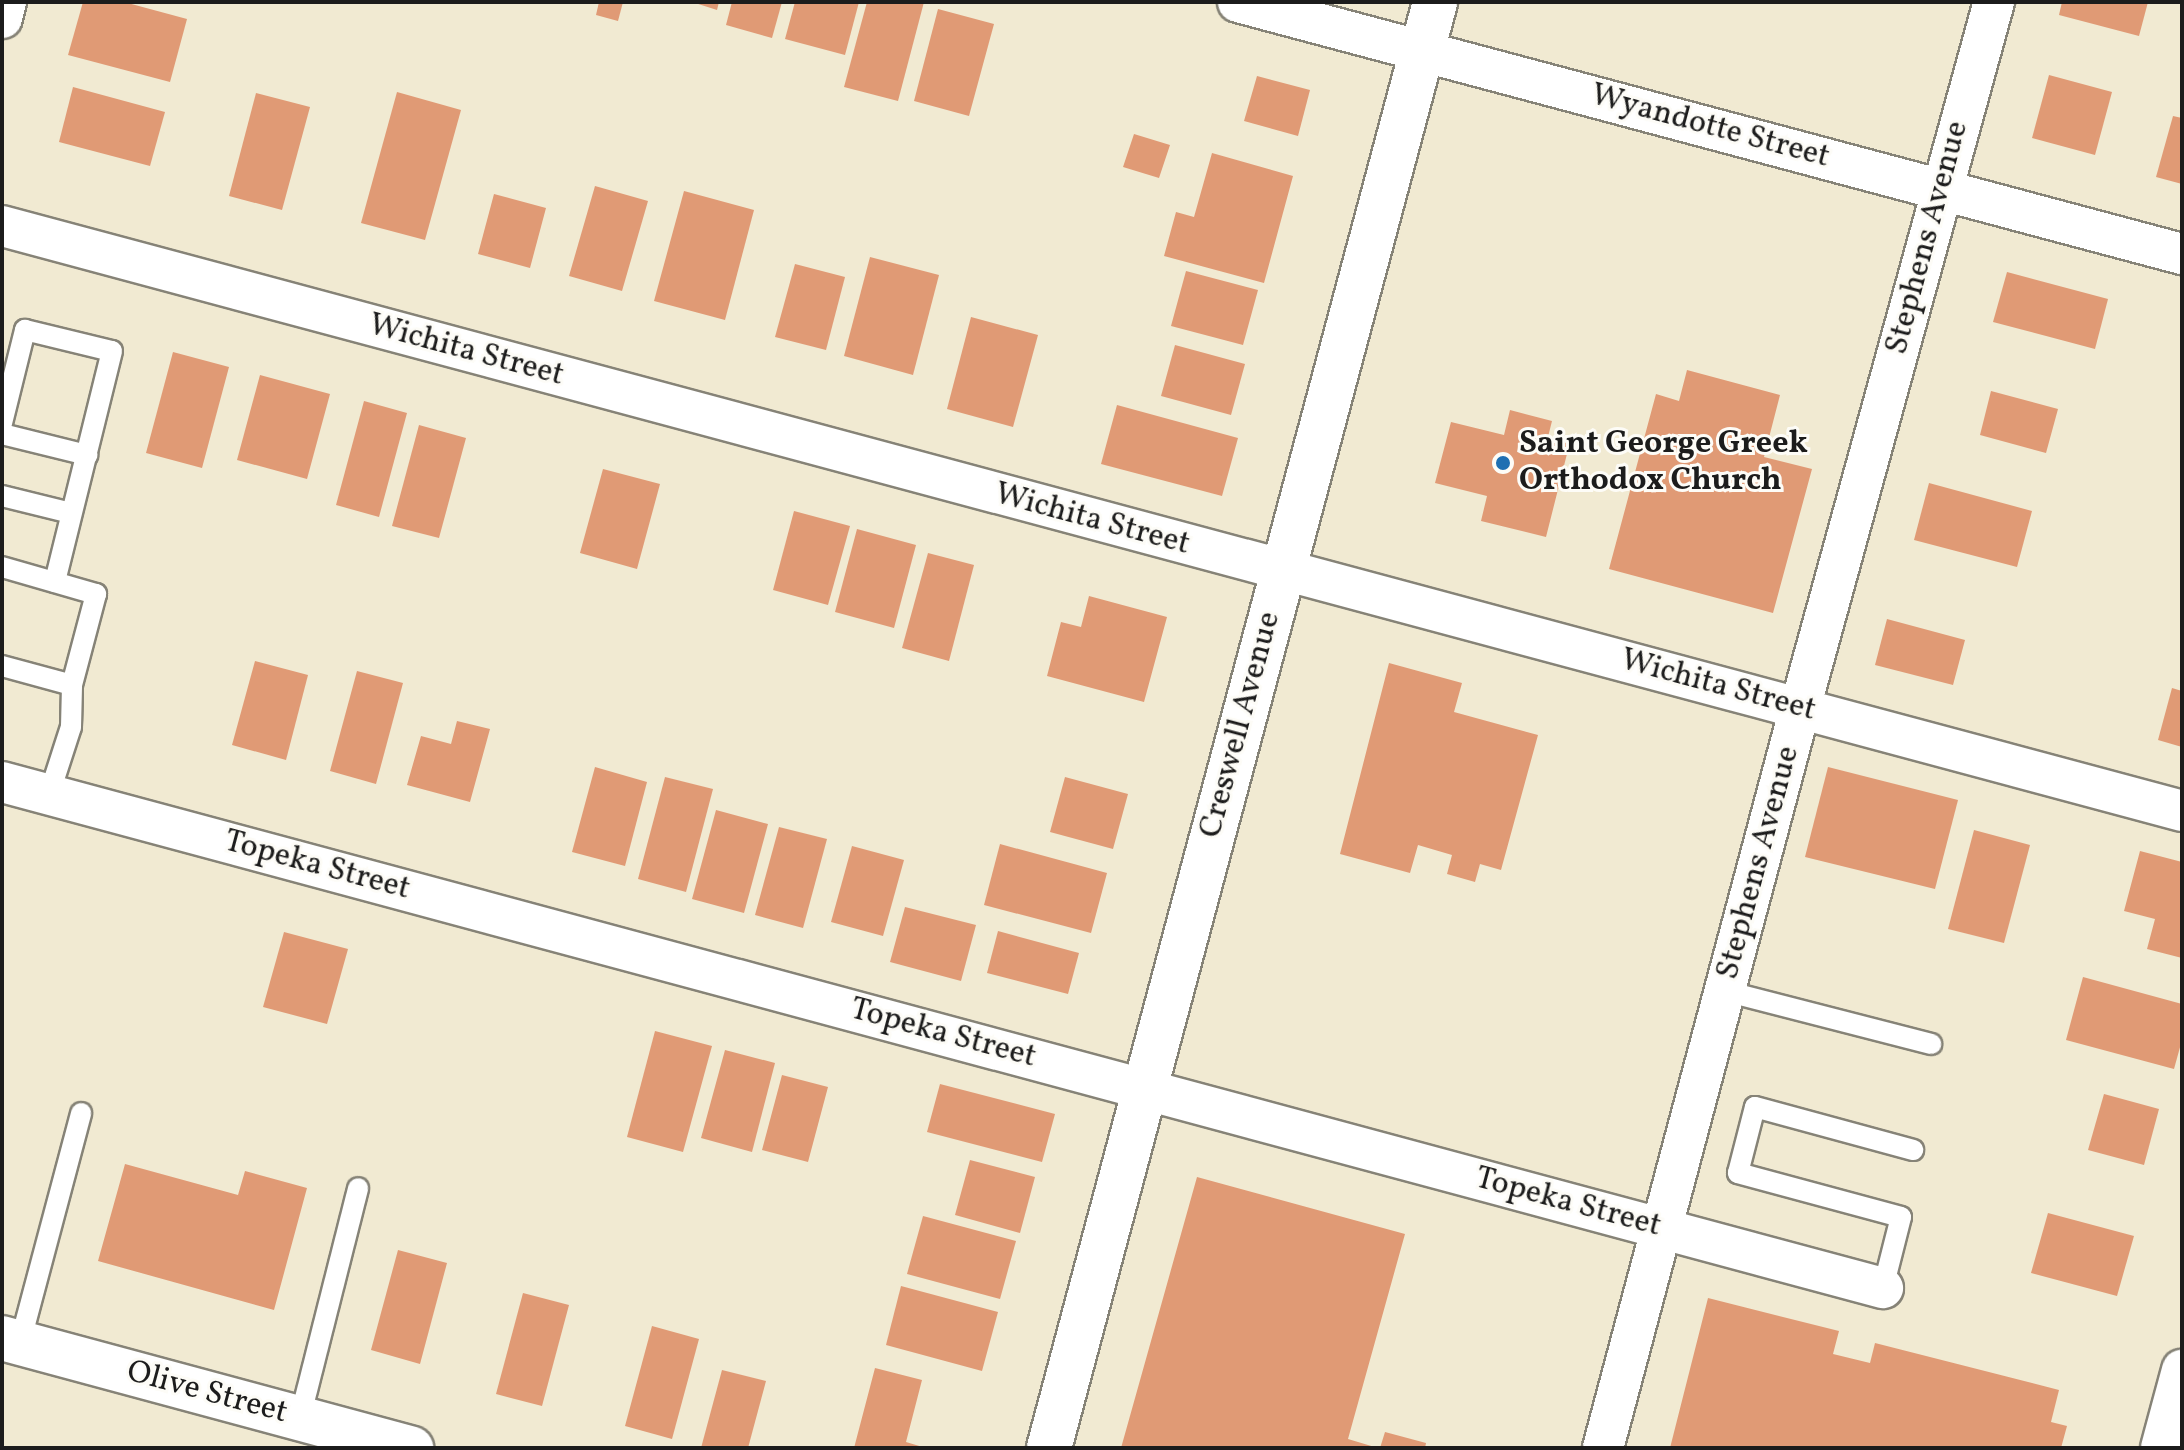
<!DOCTYPE html>
<html>
<head>
<meta charset="utf-8">
<style>
	body { margin:0 }
	#map { position:relative; width:2184px; height:1450px; overflow:hidden; background:#f1ead2; font-family:Vollkorn,serif }
	div>[style] { position:absolute }
	[style*='--x'] { left:calc(var(--x)*1px); top:calc(var(--y)*1px); width:calc(var(--w)*1px); rotate:calc(var(--a)*1deg) }
	.building>* { inset:0; background:#e09a75 }
	.roads { filter:drop-shadow(2px 0 #868377) drop-shadow(-2px 0 #868377) drop-shadow(0 2px #868377) drop-shadow(0 -2px #868377) }
	.service>* { height:20px; margin:-10px; padding:0 10px; transform-origin:10px; border-radius:10px; background:#fff }
	.minor>* { height:40px; margin:-20px; padding:0 20px; transform-origin:20px; border-radius:20px; background:#fff }
	.tertiary>* { height:44px; margin:-22px; padding:0 22px; transform-origin:22px; border-radius:22px; background:#fff }
	.dots>* { width:22px; height:22px; translate:-50% -50%; box-sizing:border-box; border:4px solid #fdfcf7; border-radius:50% }
	span { translate:-50% -50%; white-space:nowrap; text-align:center; line-height:1.15; -webkit-text-stroke:6px #fdfcf7; paint-order:stroke }
	.street-label { font-size:32px; color:#1c1c1c }
	.poi-label { font-size:32px; color:#1c1c1c; font-weight:700 }
	.left { translate:0 -50%; text-align:left }
	.frame { position:absolute; inset:0; border:4px solid #1c1c1c; pointer-events:none }
</style>
</head>
<body>
<div id="map">
	<div class="building">
		<div style="clip-path:polygon(83px 2px,124px 2px,187px 19px,170px 82px,68px 55px)"></div>
		<div style="clip-path:polygon(599px 2px,623px 2px,618px 21px,596px 15px)"></div>
		<div style="clip-path:polygon(692px 2px,719px 2px,717px 10px)"></div>
		<div style="clip-path:polygon(732px 2px,782px 2px,772px 38px,726px 25px)"></div>
		<div style="clip-path:polygon(795px 2px,859px 2px,845px 55px,785px 39px)"></div>
		<div style="clip-path:polygon(867px 2px,924px 2px,898px 101px,844px 87px)"></div>
		<div style="clip-path:polygon(2062px 2px,2148px 2px,2139px 36px,2059px 15px)"></div>
		<div style="clip-path:polygon(938px 9px,994px 24px,969px 116px,914px 101px)"></div>
		<div style="clip-path:polygon(2049px 75px,2112px 92px,2095px 155px,2032px 138px)"></div>
		<div style="clip-path:polygon(1257px 76px,1310px 90px,1298px 136px,1244px 121px)"></div>
		<div style="clip-path:polygon(73px 87px,165px 112px,150px 166px,59px 142px)"></div>
		<div style="clip-path:polygon(397px 92px,461px 110px,425px 240px,361px 223px)"></div>
		<div style="clip-path:polygon(256px 93px,310px 107px,282px 210px,229px 196px)"></div>
		<div style="clip-path:polygon(2173px 116px,2182px 118px,2182px 184px,2156px 177px)"></div>
		<div style="clip-path:polygon(1134px 134px,1170px 145px,1159px 178px,1123px 167px)"></div>
		<div style="clip-path:polygon(1212px 153px,1293px 176px,1264px 283px,1164px 256px,1176px 212px,1194px 217px)"></div>
		<div style="clip-path:polygon(595px 186px,648px 201px,622px 291px,569px 276px)"></div>
		<div style="clip-path:polygon(684px 191px,754px 210px,725px 320px,654px 301px)"></div>
		<div style="clip-path:polygon(494px 194px,546px 208px,530px 268px,478px 254px)"></div>
		<div style="clip-path:polygon(870px 257px,939px 275px,913px 375px,844px 356px)"></div>
		<div style="clip-path:polygon(795px 264px,845px 277px,826px 350px,775px 337px)"></div>
		<div style="clip-path:polygon(1186px 271px,1258px 290px,1243px 345px,1171px 326px)"></div>
		<div style="clip-path:polygon(2007px 272px,2108px 299px,2095px 349px,1993px 322px)"></div>
		<div style="clip-path:polygon(971px 317px,1038px 335px,1013px 427px,947px 409px)"></div>
		<div style="clip-path:polygon(1175px 345px,1245px 364px,1231px 415px,1161px 396px)"></div>
		<div style="clip-path:polygon(173px 352px,229px 367px,202px 468px,146px 453px)"></div>
		<div style="clip-path:polygon(1687px 370px,1780px 395px,1764px 457px,1812px 469px,1773px 613px,1609px 569px,1656px 394px,1679px 401px)"></div>
		<div style="clip-path:polygon(260px 375px,330px 394px,307px 479px,237px 460px)"></div>
		<div style="clip-path:polygon(1991px 391px,2058px 409px,2046px 453px,1980px 435px)"></div>
		<div style="clip-path:polygon(364px 401px,407px 413px,379px 517px,336px 505px)"></div>
		<div style="clip-path:polygon(1117px 405px,1238px 438px,1222px 496px,1101px 464px)"></div>
		<div style="clip-path:polygon(1510px 410px,1552px 421px,1548px 437px,1570px 442px,1546px 537px,1481px 521px,1487px 496px,1435px 483px,1451px 422px,1504px 435px)"></div>
		<div style="clip-path:polygon(419px 425px,466px 438px,439px 538px,392px 526px)"></div>
		<div style="clip-path:polygon(603px 469px,660px 484px,637px 569px,580px 553px)"></div>
		<div style="clip-path:polygon(1929px 483px,2032px 511px,2017px 567px,1914px 540px)"></div>
		<div style="clip-path:polygon(794px 511px,850px 526px,828px 605px,773px 590px)"></div>
		<div style="clip-path:polygon(857px 529px,916px 545px,894px 628px,835px 612px)"></div>
		<div style="clip-path:polygon(928px 553px,974px 565px,949px 661px,902px 648px)"></div>
		<div style="clip-path:polygon(1089px 596px,1167px 617px,1144px 702px,1047px 676px,1061px 622px,1081px 627px)"></div>
		<div style="clip-path:polygon(1887px 619px,1965px 640px,1953px 685px,1875px 665px)"></div>
		<div style="clip-path:polygon(255px 661px,308px 675px,286px 760px,232px 745px)"></div>
		<div style="clip-path:polygon(1389px 663px,1462px 683px,1454px 712px,1538px 735px,1501px 870px,1480px 864px,1475px 882px,1447px 874px,1452px 855px,1418px 845px,1410px 873px,1340px 854px)"></div>
		<div style="clip-path:polygon(357px 671px,403px 683px,376px 784px,330px 771px)"></div>
		<div style="clip-path:polygon(2172px 688px,2182px 691px,2182px 747px,2158px 740px)"></div>
		<div style="clip-path:polygon(457px 721px,490px 729px,470px 802px,407px 785px,421px 736px,451px 744px)"></div>
		<div style="clip-path:polygon(595px 767px,647px 782px,625px 866px,572px 852px)"></div>
		<div style="clip-path:polygon(1828px 767px,1958px 800px,1935px 889px,1805px 857px)"></div>
		<div style="clip-path:polygon(665px 777px,713px 789px,686px 892px,638px 879px)"></div>
		<div style="clip-path:polygon(1065px 777px,1128px 794px,1113px 849px,1050px 832px)"></div>
		<div style="clip-path:polygon(716px 810px,768px 824px,744px 913px,692px 899px)"></div>
		<div style="clip-path:polygon(779px 827px,827px 839px,803px 928px,755px 915px)"></div>
		<div style="clip-path:polygon(1974px 830px,2030px 845px,2004px 943px,1948px 929px)"></div>
		<div style="clip-path:polygon(1000px 844px,1107px 873px,1091px 933px,984px 905px)"></div>
		<div style="clip-path:polygon(852px 846px,904px 860px,883px 936px,831px 922px)"></div>
		<div style="clip-path:polygon(2140px 851px,2182px 862px,2182px 958px,2147px 949px,2155px 919px,2124px 911px)"></div>
		<div style="clip-path:polygon(905px 907px,976px 925px,961px 981px,890px 962px)"></div>
		<div style="clip-path:polygon(998px 931px,1079px 953px,1068px 994px,987px 973px)"></div>
		<div style="clip-path:polygon(284px 932px,348px 949px,327px 1024px,263px 1007px)"></div>
		<div style="clip-path:polygon(2083px 977px,2182px 1004px,2182px 1040px,2174px 1069px,2066px 1040px)"></div>
		<div style="clip-path:polygon(655px 1031px,712px 1046px,683px 1152px,627px 1137px)"></div>
		<div style="clip-path:polygon(725px 1050px,775px 1063px,752px 1152px,701px 1138px)"></div>
		<div style="clip-path:polygon(782px 1075px,828px 1087px,808px 1162px,762px 1150px)"></div>
		<div style="clip-path:polygon(940px 1084px,1055px 1114px,1042px 1162px,927px 1132px)"></div>
		<div style="clip-path:polygon(2104px 1094px,2159px 1109px,2144px 1165px,2088px 1150px)"></div>
		<div style="clip-path:polygon(970px 1160px,1035px 1177px,1020px 1233px,955px 1215px)"></div>
		<div style="clip-path:polygon(125px 1164px,238px 1195px,245px 1171px,307px 1188px,274px 1310px,98px 1261px)"></div>
		<div style="clip-path:polygon(1197px 1177px,1405px 1234px,1348px 1439px,1378px 1448px,1121px 1448px)"></div>
		<div style="clip-path:polygon(2048px 1213px,2134px 1236px,2117px 1296px,2031px 1273px)"></div>
		<div style="clip-path:polygon(923px 1216px,1016px 1241px,1000px 1299px,907px 1274px)"></div>
		<div style="clip-path:polygon(398px 1250px,447px 1263px,420px 1364px,371px 1350px)"></div>
		<div style="clip-path:polygon(901px 1286px,998px 1312px,982px 1371px,886px 1345px)"></div>
		<div style="clip-path:polygon(523px 1293px,569px 1305px,542px 1406px,496px 1394px)"></div>
		<div style="clip-path:polygon(1708px 1298px,1839px 1331px,1833px 1354px,1870px 1363px,1875px 1343px,2059px 1390px,2051px 1422px,2067px 1426px,2061px 1448px,1670px 1448px)"></div>
		<div style="clip-path:polygon(652px 1326px,699px 1339px,672px 1439px,625px 1426px)"></div>
		<div style="clip-path:polygon(875px 1368px,922px 1380px,906px 1442px,926px 1448px,854px 1448px)"></div>
		<div style="clip-path:polygon(722px 1370px,766px 1381px,748px 1448px,701px 1448px)"></div>
		<div style="clip-path:polygon(1385px 1432px,1426px 1443px,1425px 1448px,1380px 1448px)"></div>
	</div>
	<div class="roads">
		<div class="service">
			<div style="--x:2;--y:423;--w:96;--a:-76.1"></div>
			<div style="--x:25;--y:330;--w:89;--a:13.6"></div>
			<div style="--x:112;--y:351;--w:238;--a:103.9"></div>
			<div style="--x:2;--y:434;--w:88;--a:13.9"></div>
			<div style="--x:2;--y:496;--w:71;--a:13.8"></div>
			<div style="--x:2;--y:567;--w:98;--a:16"></div>
			<div style="--x:96;--y:594;--w:94;--a:104.8"></div>
			<div style="--x:72;--y:685;--w:73;--a:-164.8"></div>
			<div style="--x:49;--y:795;--w:71;--a:-72.1"></div>
			<div style="--x:71;--y:727;--w:42;--a:-88.6"></div>
			<div style="--x:1725;--y:991;--w:213;--a:14.4"></div>
			<div style="--x:1883;--y:1288;--w:73;--a:-75.8"></div>
			<div style="--x:1901;--y:1217;--w:169;--a:-164.9"></div>
			<div style="--x:1738;--y:1173;--w:68;--a:-75.6"></div>
			<div style="--x:1755;--y:1107;--w:164;--a:15.2"></div>
			<div style="--x:20;--y:1343;--w:238;--a:-75.1"></div>
			<div style="--x:300;--y:1418;--w:237;--a:-75.8"></div>
		</div>
		<div class="minor">
			<div style="--x:1238;--y:2;--w:977;--a:14.95"></div>
			<div style="--x:2;--y:18;--w:16;--a:-76"></div>
			<div style="--x:2;--y:226;--w:2257;--a:15.02"></div>
			<div style="--x:2;--y:782;--w:1948;--a:15.06"></div>
			<div style="--x:1603;--y:1448;--w:766;--a:-75.09"></div>
			<div style="--x:1800;--y:708;--w:732;--a:-74.64"></div>
			<div style="--x:2161;--y:1448;--w:81;--a:-74.9"></div>
		</div>
		<div class="tertiary">
			<div style="--x:2;--y:1338;--w:424;--a:15.1"></div>
			<div style="--x:1049;--y:1448;--w:1497;--a:-75.05"></div>
		</div>
	</div>
	<div class="dots">
		<div style="left:1503px;top:463px;background:#1f6fb2"></div>
	</div>
	<div class="street-label">
		<span style="left:1710px;top:127px;rotate:15deg">Wyandotte Street</span>
		<span style="left:1928px;top:238px;rotate:-75deg">Stephens Avenue</span>
		<span style="left:466px;top:351px;rotate:15deg">Wichita Street</span>
		<span style="left:1092px;top:520px;rotate:15deg">Wichita Street</span>
		<span style="left:1718px;top:686px;rotate:15deg">Wichita Street</span>
		<span style="left:1241px;top:725px;rotate:-75deg">Creswell Avenue</span>
		<span style="left:1759px;top:863px;rotate:-75deg">Stephens Avenue</span>
		<span style="left:317px;top:866px;rotate:15deg">Topeka Street</span>
		<span style="left:943px;top:1034px;rotate:15deg">Topeka Street</span>
		<span style="left:1568px;top:1203px;rotate:15deg">Topeka Street</span>
		<span style="left:207px;top:1393px;rotate:15deg">Olive Street</span>
	</div>
	<div class="poi-label">
		<span class="left" style="left:1519px;top:463px">Saint George Greek<br>Orthodox Church</span>
	</div>
	<div class="frame"></div>
</div>
</body>
</html>
